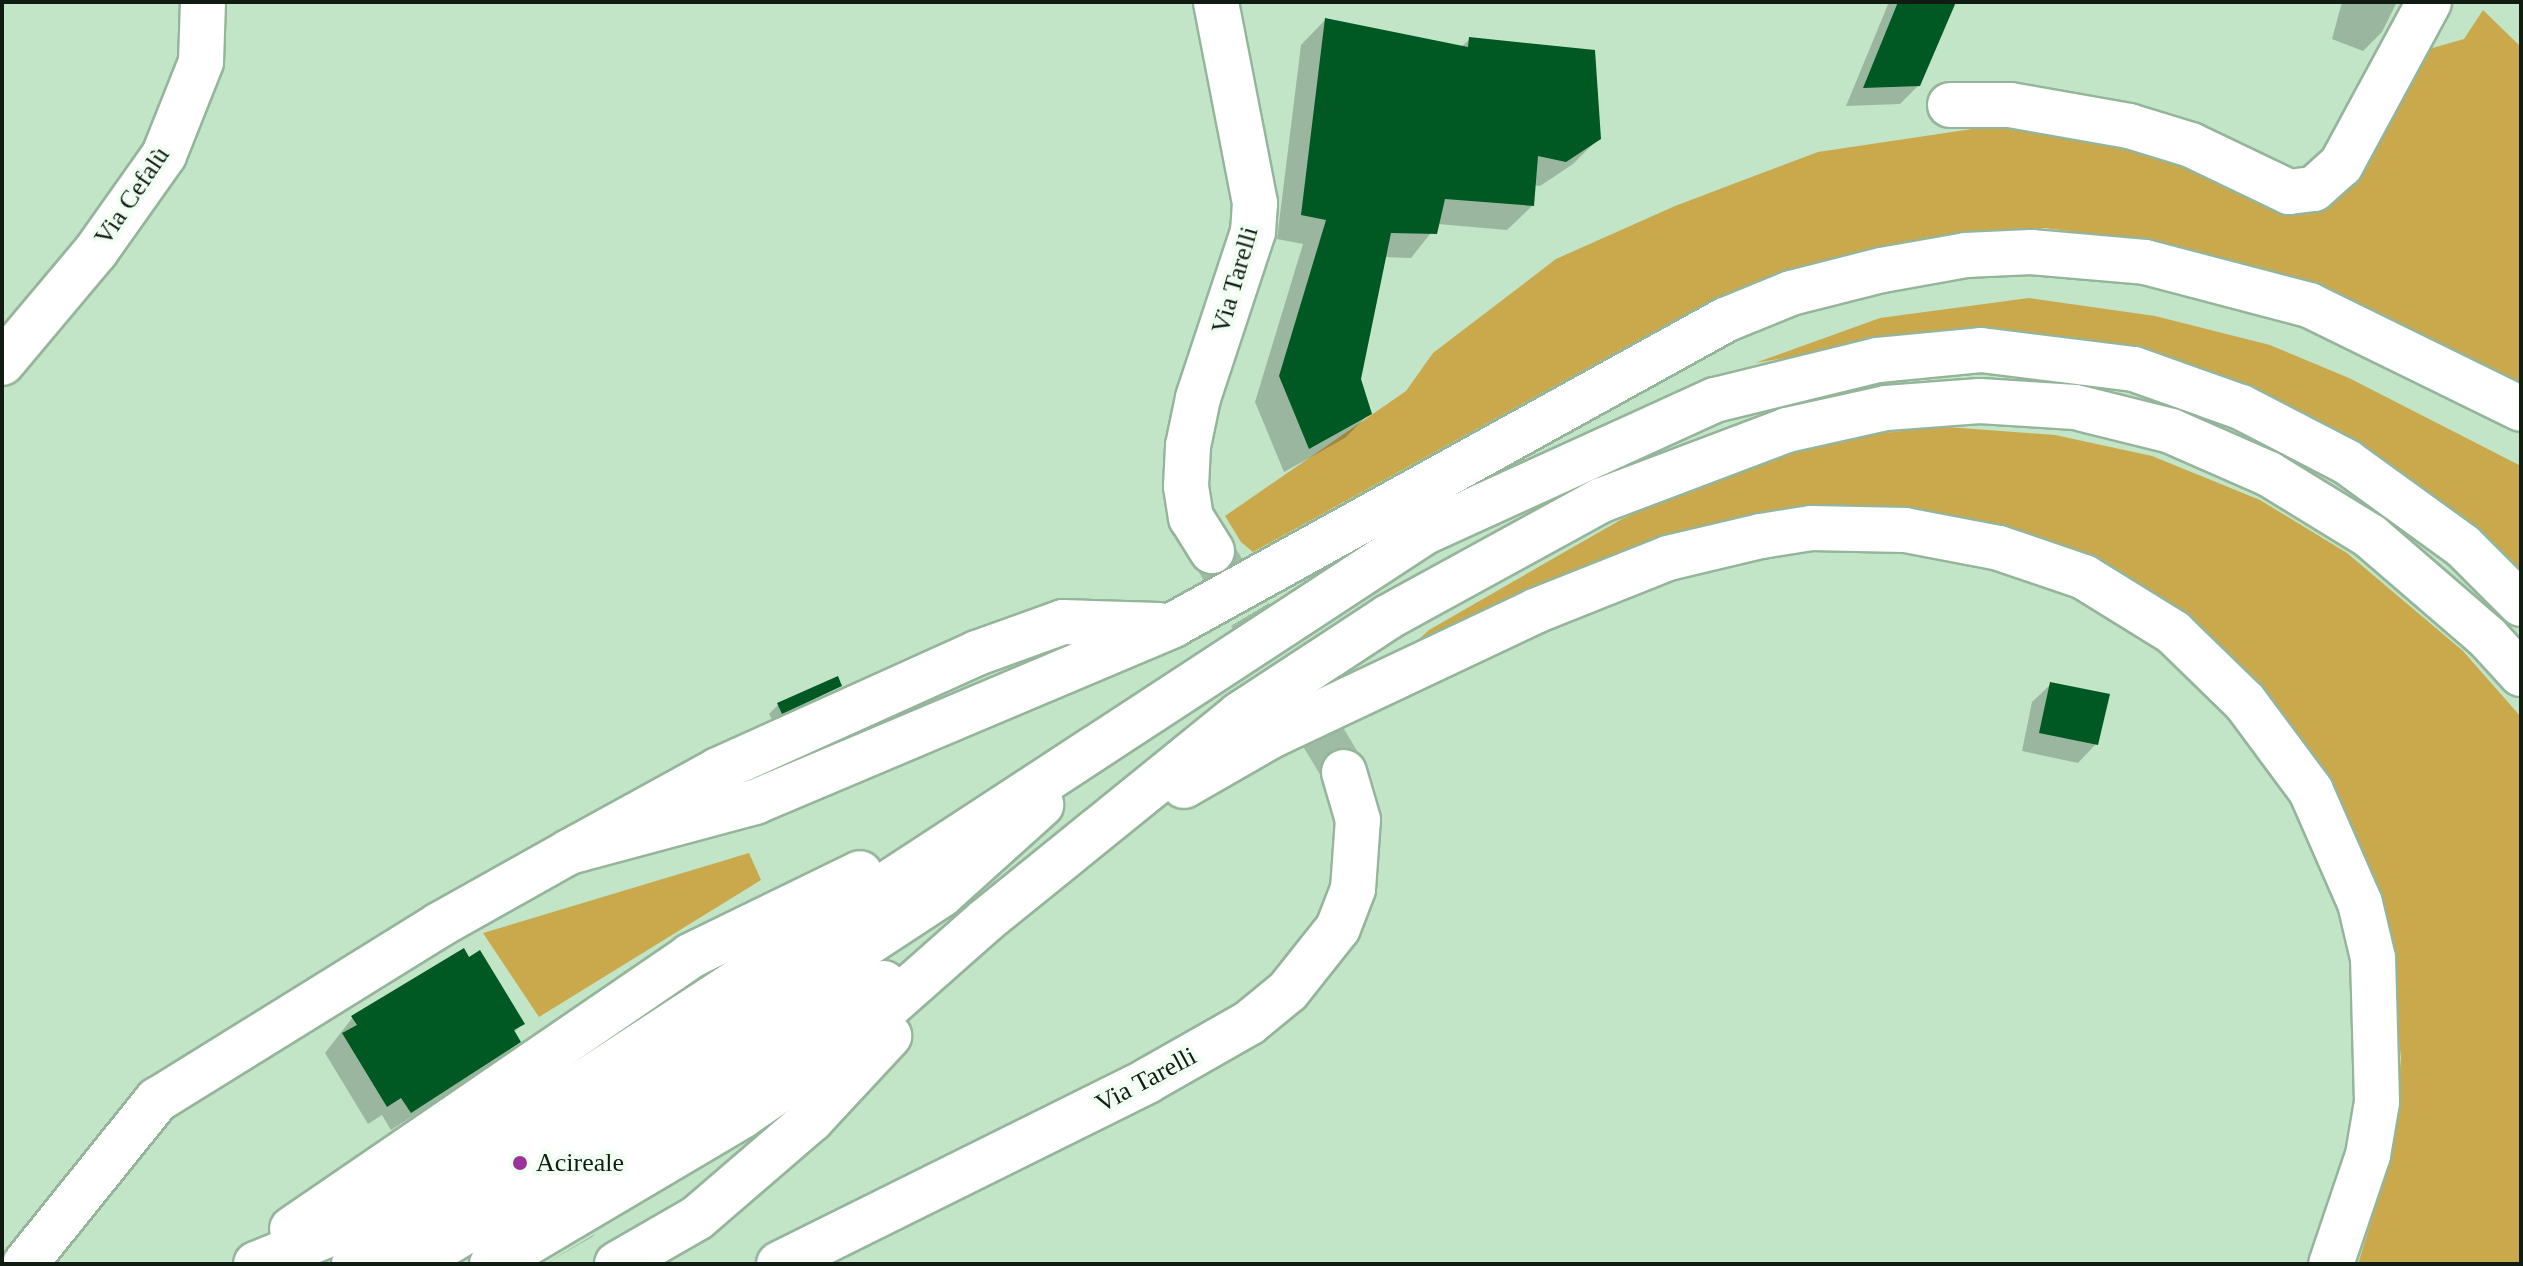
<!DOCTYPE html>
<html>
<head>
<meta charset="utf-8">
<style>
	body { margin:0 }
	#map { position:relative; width:2523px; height:1266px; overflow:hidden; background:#c2e4c7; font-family:Georgia,serif }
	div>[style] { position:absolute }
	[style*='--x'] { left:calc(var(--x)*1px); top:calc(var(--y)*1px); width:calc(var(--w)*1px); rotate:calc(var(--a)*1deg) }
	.green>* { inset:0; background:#caa94d }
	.shadow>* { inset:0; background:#0003 }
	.building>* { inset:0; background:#005923 }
	.minor-tunnel>* { height:44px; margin-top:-22px; transform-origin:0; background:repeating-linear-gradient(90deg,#9ebca3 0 44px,transparent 0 66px) }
	.roads { filter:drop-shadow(2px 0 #95b59a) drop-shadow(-2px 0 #95b59a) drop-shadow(0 2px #95b59a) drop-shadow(0 -2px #95b59a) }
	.minor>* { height:44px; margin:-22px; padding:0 22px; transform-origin:22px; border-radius:22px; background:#fff }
	.highway>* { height:44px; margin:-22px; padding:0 22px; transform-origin:22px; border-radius:22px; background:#fff }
	.dots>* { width:22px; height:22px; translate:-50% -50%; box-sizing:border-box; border:4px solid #f1fff3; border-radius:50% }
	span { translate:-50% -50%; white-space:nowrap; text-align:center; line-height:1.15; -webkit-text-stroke:8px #f1fff3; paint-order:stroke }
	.street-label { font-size:26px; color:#101c12 }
	.poi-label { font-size:26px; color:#101c12 }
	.left { translate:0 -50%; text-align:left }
	.frame { position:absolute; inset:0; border:4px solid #101c12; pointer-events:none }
</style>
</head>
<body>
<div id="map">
	<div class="green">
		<div style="clip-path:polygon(2483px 10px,2521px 47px,2521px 385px,2305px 280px,2167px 243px,2045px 228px,1942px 236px,1846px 256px,1751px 285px,1687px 313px,1253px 552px,1241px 542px,1225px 516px,1406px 391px,1433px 353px,1556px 259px,1675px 206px,1818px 152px,2012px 123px,2127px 143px,2295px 213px,2422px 51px,2464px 39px)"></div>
		<div style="clip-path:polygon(2029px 298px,2155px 316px,2270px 345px,2349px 378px,2521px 466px,2521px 583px,2149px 357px,2060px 337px,1986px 335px,1900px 339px,1755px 363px,1880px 318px)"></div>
		<div style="clip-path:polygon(1947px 427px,2055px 435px,2152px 456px,2260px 500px,2347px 553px,2463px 651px,2521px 717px,2521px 1264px,2358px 1264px,2392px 1154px,2401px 1058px,2391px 966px,2370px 891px,2159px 603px,1823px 515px,1401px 656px,1429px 630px,1622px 519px,1736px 469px,1849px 436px)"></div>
		<div style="clip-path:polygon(749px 853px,761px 880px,539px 1017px,483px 933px)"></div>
	</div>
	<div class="shadow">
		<div style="clip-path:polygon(1889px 2px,1954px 2px,1919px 85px,1900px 104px,1846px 106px)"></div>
		<div style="clip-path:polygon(2342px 2px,2397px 2px,2382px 32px,2363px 51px,2332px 39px)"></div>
		<div style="clip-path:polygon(1325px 20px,1461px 47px,1470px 39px,1598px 139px,1573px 164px,1540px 186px,1533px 185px,1532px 206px,1507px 230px,1438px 224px,1411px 258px,1384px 257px,1359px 380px,1370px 413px,1345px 438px,1284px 472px,1255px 402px,1303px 244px,1277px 239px,1301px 45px)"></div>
		<div style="clip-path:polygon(2051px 684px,2096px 744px,2078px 763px,2022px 751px,2032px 702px)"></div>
		<div style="clip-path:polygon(840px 686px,773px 721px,769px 714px,778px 705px)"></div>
		<div style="clip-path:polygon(353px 1017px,522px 1024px,513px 1033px,518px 1041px,500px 1060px,391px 1130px,382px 1115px,368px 1124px,325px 1053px)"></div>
		<div style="clip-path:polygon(595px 1234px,592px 1237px,545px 1264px)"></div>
	</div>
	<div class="building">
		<div style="clip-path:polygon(1898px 2px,1956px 2px,1920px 86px,1863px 88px)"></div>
		<div style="clip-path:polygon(1325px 18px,1468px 47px,1469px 37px,1595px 50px,1601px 139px,1566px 162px,1538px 156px,1534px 206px,1445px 199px,1437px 234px,1391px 233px,1361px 379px,1372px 414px,1309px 449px,1279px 376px,1326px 220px,1301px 215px)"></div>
		<div style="clip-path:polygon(838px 676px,842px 686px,782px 714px,777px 703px)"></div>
		<div style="clip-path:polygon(2050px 682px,2110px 694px,2098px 745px,2039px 733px)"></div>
		<div style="clip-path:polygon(464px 948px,469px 957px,480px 950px,525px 1024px,514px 1030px,521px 1042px,411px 1113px,401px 1098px,387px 1107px,342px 1033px,357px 1025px,351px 1016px)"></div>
	</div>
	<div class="minor-tunnel">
		<div style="--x:1216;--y:558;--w:249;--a:59.1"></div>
	</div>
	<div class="roads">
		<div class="minor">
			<div style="--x:1950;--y:105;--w:60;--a:0"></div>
			<div style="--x:2010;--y:105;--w:121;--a:10"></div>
			<div style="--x:2129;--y:126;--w:65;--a:17"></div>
			<div style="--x:2191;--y:145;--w:109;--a:25.6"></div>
			<div style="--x:2289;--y:192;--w:25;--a:-7"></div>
			<div style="--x:2314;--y:189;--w:36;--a:-42"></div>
			<div style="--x:2341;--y:165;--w:185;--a:-61.6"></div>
			<div style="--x:2;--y:363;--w:146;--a:-50"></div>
			<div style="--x:96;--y:251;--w:118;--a:-54.7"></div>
			<div style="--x:164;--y:155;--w:100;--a:-68.3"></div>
			<div style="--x:201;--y:62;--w:60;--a:-88.1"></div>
			<div style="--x:1212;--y:551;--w:39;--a:-122"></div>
			<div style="--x:1191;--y:518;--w:32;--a:-99"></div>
			<div style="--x:1186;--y:486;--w:40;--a:-87.1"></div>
			<div style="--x:1188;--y:446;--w:49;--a:-78.2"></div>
			<div style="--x:1198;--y:398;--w:175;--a:-71.7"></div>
			<div style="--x:1253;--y:232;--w:29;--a:-86"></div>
			<div style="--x:1255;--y:203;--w:205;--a:-101"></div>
			<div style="--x:779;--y:1264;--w:411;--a:-26.4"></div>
			<div style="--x:1147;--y:1081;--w:117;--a:-29.6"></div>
			<div style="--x:1249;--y:1023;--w:50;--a:-39.4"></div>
			<div style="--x:1288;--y:991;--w:80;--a:-51.6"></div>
			<div style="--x:1338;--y:928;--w:42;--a:-69"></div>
			<div style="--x:1353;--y:889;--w:69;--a:-85.9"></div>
			<div style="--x:1358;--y:820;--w:50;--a:-106.3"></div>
		</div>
		<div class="highway">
			<div style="--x:1184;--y:786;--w:100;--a:-29.9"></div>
			<div style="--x:1271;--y:736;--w:292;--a:-25.3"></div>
			<div style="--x:1535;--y:611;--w:143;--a:-21.7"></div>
			<div style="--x:1668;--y:558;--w:96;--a:-13.3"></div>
			<div style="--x:1761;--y:536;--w:51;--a:-9.1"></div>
			<div style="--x:1811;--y:528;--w:94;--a:1.2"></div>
			<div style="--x:1905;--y:530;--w:96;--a:10.8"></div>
			<div style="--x:1999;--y:548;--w:90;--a:18.8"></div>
			<div style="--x:2084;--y:577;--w:105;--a:31.7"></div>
			<div style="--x:2173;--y:632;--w:100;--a:44.2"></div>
			<div style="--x:2245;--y:702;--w:111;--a:53.4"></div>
			<div style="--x:2311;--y:791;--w:122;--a:66.4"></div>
			<div style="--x:2360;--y:903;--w:57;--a:76.7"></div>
			<div style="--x:2373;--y:958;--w:144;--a:88.4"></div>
			<div style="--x:2377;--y:1102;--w:54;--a:99.6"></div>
			<div style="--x:2368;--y:1155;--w:115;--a:108.7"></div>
			<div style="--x:569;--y:852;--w:193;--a:-15"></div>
			<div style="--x:755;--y:802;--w:454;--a:-22.9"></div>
			<div style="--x:1173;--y:625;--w:631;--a:-28.92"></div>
			<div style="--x:1725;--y:320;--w:71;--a:-22.2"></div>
			<div style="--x:1791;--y:293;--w:94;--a:-14.2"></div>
			<div style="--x:1882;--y:270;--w:85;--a:-10.1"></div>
			<div style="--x:1966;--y:255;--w:65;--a:-2.6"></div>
			<div style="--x:2031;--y:252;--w:114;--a:5"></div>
			<div style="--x:2145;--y:262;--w:170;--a:14.7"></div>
			<div style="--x:2309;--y:305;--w:236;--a:26.1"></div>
			<div style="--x:292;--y:1229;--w:483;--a:-34.4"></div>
			<div style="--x:690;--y:956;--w:189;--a:-26"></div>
			<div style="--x:25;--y:1264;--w:211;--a:-51.2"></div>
			<div style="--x:157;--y:1100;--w:332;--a:-31.8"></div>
			<div style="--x:439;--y:925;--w:149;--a:-29.3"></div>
			<div style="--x:569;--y:852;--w:170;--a:-28.8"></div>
			<div style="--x:718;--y:770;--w:284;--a:-24.3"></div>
			<div style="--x:977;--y:653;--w:91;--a:-19.8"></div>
			<div style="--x:1063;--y:622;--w:96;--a:1.8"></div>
			<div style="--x:256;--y:1264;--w:141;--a:-22"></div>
			<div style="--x:387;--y:1211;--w:1240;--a:-33.19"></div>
			<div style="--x:1425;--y:532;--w:319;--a:-24.5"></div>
			<div style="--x:1715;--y:400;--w:168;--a:-13.8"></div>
			<div style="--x:1878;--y:360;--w:103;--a:-5.5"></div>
			<div style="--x:1981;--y:350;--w:154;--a:7.1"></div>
			<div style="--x:2134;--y:369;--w:114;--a:19.6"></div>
			<div style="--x:2241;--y:407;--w:119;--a:27.4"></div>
			<div style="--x:2347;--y:462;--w:143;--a:35.9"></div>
			<div style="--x:2463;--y:546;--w:82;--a:45"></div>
			<div style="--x:354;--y:1264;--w:369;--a:-31.2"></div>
			<div style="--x:670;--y:1073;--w:324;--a:-33.3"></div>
			<div style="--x:941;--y:895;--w:135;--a:-42"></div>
			<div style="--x:411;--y:1264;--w:550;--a:-30.71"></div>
			<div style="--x:492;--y:1264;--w:291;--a:-30.6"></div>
			<div style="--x:742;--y:1116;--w:126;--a:-34.7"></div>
			<div style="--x:846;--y:1044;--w:186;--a:-41.5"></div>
			<div style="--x:985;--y:921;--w:327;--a:-39"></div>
			<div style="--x:1239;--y:715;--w:178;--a:-33.3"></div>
			<div style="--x:1388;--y:617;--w:244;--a:-28.7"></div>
			<div style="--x:1602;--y:500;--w:198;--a:-20.7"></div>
			<div style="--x:1787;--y:430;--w:101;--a:-12.5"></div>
			<div style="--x:1886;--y:408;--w:94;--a:-4.3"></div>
			<div style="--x:1980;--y:401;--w:95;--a:3.6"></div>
			<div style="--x:2075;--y:407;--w:99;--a:14"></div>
			<div style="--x:2171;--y:431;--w:107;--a:23.7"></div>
			<div style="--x:2269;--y:474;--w:119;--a:31.5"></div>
			<div style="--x:2370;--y:536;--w:156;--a:40.8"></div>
			<div style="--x:2488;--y:638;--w:49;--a:47.5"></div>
			<div style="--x:617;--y:1264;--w:92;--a:-29.9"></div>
			<div style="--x:697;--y:1218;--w:150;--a:-40.7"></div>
			<div style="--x:811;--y:1120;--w:115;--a:-47.1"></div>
		</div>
	</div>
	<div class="dots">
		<div style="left:520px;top:1163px;background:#9b3498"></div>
	</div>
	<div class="street-label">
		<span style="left:132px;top:196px;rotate:-56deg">Via Cefalù</span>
		<span style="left:1235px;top:280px;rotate:-74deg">Via Tarelli</span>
		<span style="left:1146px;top:1080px;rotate:-28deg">Via Tarelli</span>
	</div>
	<div class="poi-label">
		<span class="left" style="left:536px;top:1163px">Acireale</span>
	</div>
	<div class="frame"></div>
</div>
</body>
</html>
